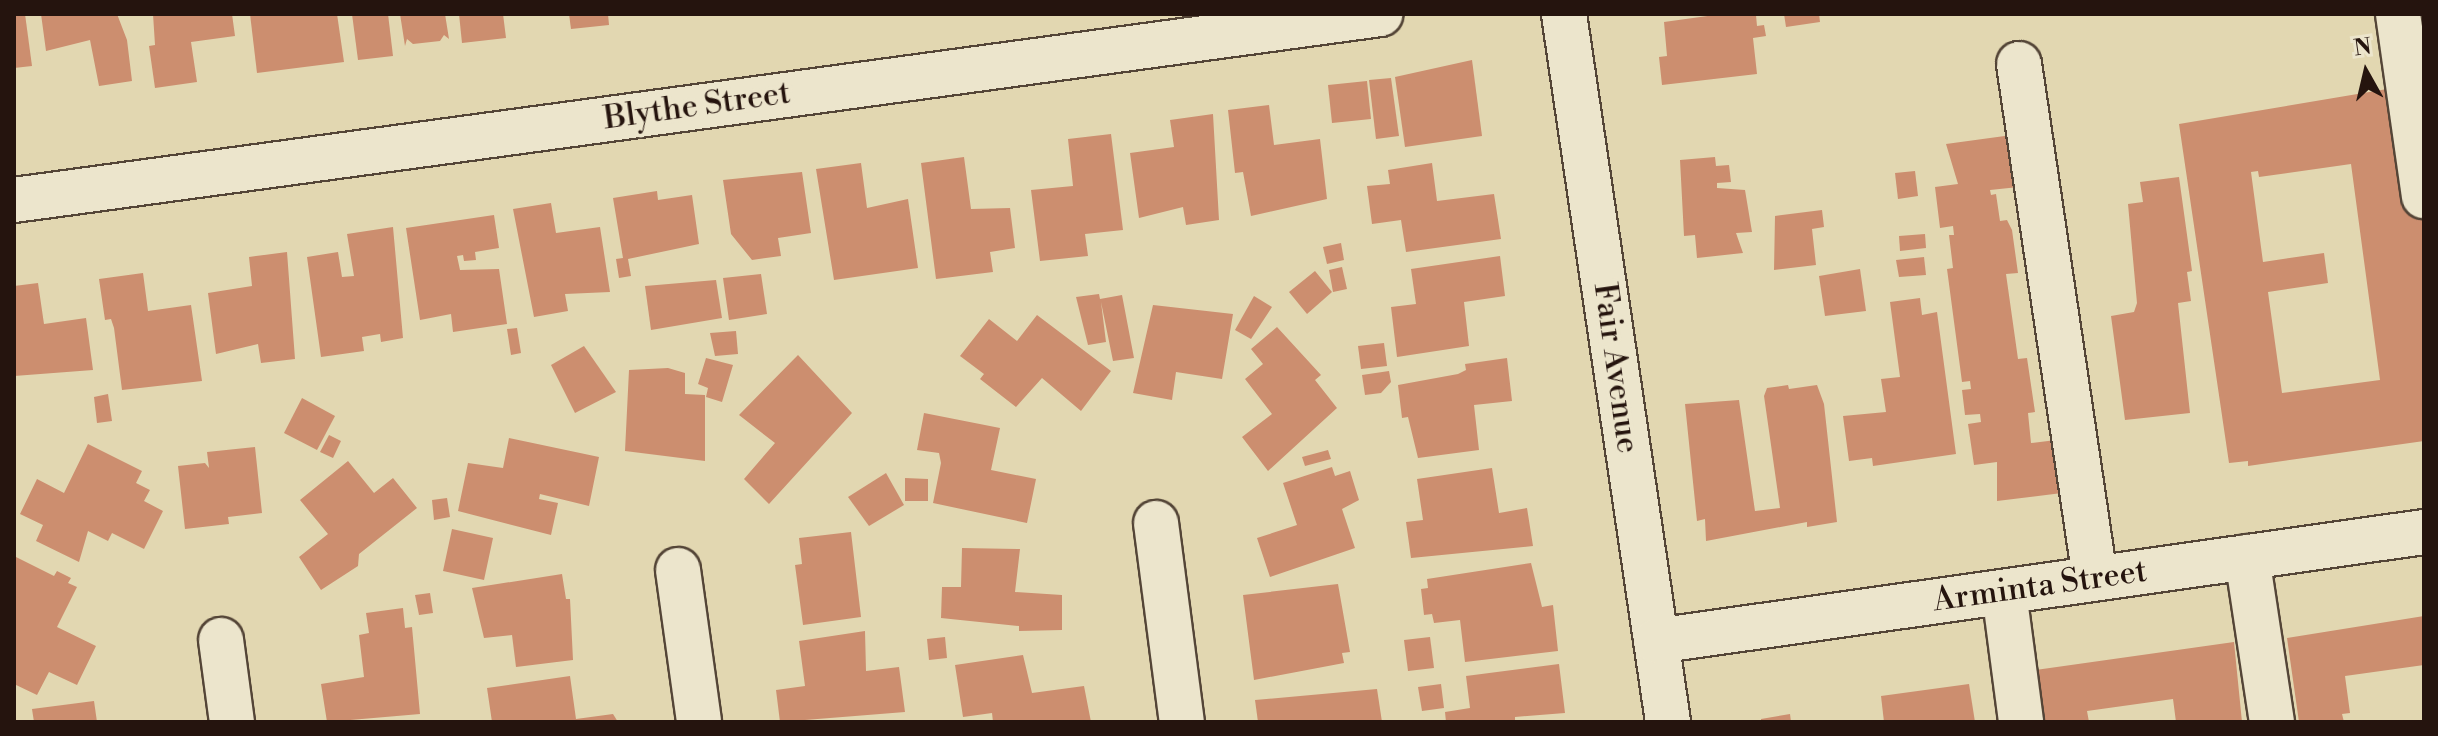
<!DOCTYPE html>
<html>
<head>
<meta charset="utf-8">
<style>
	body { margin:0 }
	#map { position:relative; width:2438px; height:736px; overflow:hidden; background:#e2d7b1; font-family:"Libre Bodoni",serif }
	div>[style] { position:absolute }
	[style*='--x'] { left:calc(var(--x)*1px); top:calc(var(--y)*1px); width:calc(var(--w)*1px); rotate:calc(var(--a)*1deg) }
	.building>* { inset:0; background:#cc8e6f }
	.roads { filter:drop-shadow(2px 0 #544537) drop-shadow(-2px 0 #544537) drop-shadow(0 2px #544537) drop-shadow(0 -2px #544537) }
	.minor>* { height:44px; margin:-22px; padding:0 22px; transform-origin:22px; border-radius:22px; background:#ece5cc }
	span { translate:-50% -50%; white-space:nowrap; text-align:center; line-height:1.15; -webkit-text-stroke:7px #ece5cc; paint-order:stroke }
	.street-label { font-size:32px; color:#25140e }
	.frame { position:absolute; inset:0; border:16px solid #25140e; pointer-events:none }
	.north { position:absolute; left:2326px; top:32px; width:80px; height:80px; -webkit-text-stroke:6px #ece5cc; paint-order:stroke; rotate:352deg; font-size:22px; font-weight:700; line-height:32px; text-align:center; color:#25140e }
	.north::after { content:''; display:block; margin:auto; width:28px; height:36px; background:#25140e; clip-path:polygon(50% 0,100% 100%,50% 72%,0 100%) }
</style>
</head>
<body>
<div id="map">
	<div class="building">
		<div style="clip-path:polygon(14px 14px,25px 14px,32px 66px,14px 68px)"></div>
		<div style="clip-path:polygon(41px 14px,117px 14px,127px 40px,132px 81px,99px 86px,90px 40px,46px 51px)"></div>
		<div style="clip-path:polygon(153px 14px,232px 14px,235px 36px,191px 42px,197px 82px,155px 88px,149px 46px,155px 45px)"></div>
		<div style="clip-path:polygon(250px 14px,337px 14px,344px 62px,257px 73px)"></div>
		<div style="clip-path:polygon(352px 14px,388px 14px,393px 56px,358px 60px)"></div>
		<div style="clip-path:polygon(400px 14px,445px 14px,449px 39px,444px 35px,440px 41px,413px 44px,407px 39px,405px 46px)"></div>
		<div style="clip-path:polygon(459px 14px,503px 14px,506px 38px,462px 43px)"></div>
		<div style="clip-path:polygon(569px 14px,608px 14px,609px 25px,571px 29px)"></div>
		<div style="clip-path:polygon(1722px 14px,1756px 15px,1757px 26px,1764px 25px,1766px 36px,1753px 38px,1757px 74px,1662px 85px,1659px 57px,1667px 56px,1664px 22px)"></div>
		<div style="clip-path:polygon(1784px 14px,1819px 14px,1820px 22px,1786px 27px)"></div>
		<div style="clip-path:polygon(1472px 60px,1482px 136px,1405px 147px,1395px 77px)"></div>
		<div style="clip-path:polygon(1391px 78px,1399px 136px,1376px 139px,1369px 80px)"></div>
		<div style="clip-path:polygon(1367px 81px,1371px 119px,1332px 123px,1328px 85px)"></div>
		<div style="clip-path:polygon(evenodd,2405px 86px,2424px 232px,2424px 441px,2248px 466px,2248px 461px,2229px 463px,2179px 124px,2405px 86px,2351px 164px,2380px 380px,2282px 393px,2268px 292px,2328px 283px,2324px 253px,2263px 262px,2251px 172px,2258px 171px,2259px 177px,2351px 164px)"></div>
		<div style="clip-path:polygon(1269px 105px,1274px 145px,1320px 139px,1327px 199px,1251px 216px,1243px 172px,1235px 173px,1228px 110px)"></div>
		<div style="clip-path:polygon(1213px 114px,1219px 220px,1186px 225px,1183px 207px,1139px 218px,1130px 153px,1174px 147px,1170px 120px)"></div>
		<div style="clip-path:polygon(1111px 134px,1123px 230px,1085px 234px,1088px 256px,1040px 261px,1031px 190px,1073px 186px,1068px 139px)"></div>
		<div style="clip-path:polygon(2012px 135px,2028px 186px,1990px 190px,1991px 195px,1996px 194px,2000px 221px,2007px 220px,2012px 230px,2018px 273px,2006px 274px,2018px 359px,2027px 358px,2035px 412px,2028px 413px,2031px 443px,2064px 439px,2062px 493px,1997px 501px,1997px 462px,1974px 465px,1968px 424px,1981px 422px,1980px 414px,1965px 415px,1962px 390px,1971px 389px,1970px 381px,1962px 382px,1947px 269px,1953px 268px,1949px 235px,1954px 235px,1953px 226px,1940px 228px,1935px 187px,1958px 184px,1946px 144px)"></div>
		<div style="clip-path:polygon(964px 157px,971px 209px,1010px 208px,1015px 248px,990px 252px,993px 272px,936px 279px,921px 163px)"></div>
		<div style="clip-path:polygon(1715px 157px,1716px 166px,1729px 165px,1731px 182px,1717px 183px,1717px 188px,1745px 190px,1752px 232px,1736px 233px,1743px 253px,1697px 258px,1695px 235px,1684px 236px,1680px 160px)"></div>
		<div style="clip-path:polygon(861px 163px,867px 208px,908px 199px,918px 268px,834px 280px,816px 169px)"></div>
		<div style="clip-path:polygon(1432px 163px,1437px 201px,1494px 194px,1501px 239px,1406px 252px,1401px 220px,1372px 224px,1367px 186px,1390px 184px,1388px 170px)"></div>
		<div style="clip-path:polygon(1915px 171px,1918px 196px,1898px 199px,1895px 173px)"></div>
		<div style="clip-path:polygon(802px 172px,811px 233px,778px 238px,781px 256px,752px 260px,731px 234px,723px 180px)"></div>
		<div style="clip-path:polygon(2179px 177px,2192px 271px,2187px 272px,2191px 301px,2178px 303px,2190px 413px,2125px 420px,2111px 316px,2134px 312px,2137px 303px,2128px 204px,2143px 202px,2140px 182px)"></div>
		<div style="clip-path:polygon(657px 191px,658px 200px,692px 195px,699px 244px,628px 259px,631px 276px,619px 278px,616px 259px,623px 258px,613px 198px)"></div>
		<div style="clip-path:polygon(551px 203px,556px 233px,600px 227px,610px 292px,565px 294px,568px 311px,534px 317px,513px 209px)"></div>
		<div style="clip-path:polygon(1822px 210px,1824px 227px,1812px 229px,1816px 265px,1774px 270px,1775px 216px)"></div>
		<div style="clip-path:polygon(494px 215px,499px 248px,475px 252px,476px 260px,464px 261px,463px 255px,457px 256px,460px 270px,499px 269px,507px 324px,453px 332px,451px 314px,420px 320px,406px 228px)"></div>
		<div style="clip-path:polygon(393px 227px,403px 338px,381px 342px,380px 334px,362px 337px,364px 351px,321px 357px,307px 257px,338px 252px,342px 277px,354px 276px,347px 234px)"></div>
		<div style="clip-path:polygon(1925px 234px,1926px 248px,1900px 251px,1899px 236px)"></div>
		<div style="clip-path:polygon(1341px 243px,1344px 260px,1327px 264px,1323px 247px)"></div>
		<div style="clip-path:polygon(287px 252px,295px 359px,261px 363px,258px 344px,216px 354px,208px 293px,252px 286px,249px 257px)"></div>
		<div style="clip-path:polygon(1500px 256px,1505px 296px,1464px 302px,1469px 346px,1397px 357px,1391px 307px,1416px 304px,1411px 269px)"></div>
		<div style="clip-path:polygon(1924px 257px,1926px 275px,1899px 277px,1896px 260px)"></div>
		<div style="clip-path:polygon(1342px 267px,1347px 289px,1333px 292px,1329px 270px)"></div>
		<div style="clip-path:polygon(1860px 269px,1866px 311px,1825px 316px,1819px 276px)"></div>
		<div style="clip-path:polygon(1315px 271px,1332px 292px,1307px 314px,1289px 292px)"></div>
		<div style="clip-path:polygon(143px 273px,148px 311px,191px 305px,202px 381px,122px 390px,114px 328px,111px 319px,105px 320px,99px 279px)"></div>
		<div style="clip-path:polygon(761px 274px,767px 314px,729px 320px,723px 278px)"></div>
		<div style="clip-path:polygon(716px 280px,722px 318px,651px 330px,645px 286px)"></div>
		<div style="clip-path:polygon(38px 283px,44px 324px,86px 318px,93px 370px,14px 376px,14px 286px)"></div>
		<div style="clip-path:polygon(1099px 294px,1100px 299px,1122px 295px,1134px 358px,1113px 361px,1101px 302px,1106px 342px,1088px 345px,1076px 297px)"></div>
		<div style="clip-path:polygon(1254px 296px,1272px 307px,1251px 339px,1235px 330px)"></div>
		<div style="clip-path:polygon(1920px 298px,1922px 315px,1937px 312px,1956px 454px,1873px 466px,1872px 458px,1849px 461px,1843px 416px,1886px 412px,1881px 379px,1900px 377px,1890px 302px)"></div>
		<div style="clip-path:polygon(1153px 305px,1233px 314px,1222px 379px,1176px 372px,1172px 400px,1133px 393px)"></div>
		<div style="clip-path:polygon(1037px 315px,1111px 371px,1081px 411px,1042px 378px,1016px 407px,980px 379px,984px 374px,960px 356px,989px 319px,1017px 341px)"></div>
		<div style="clip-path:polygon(1277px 327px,1321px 375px,1315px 380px,1337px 408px,1268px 471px,1242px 437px,1272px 414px,1245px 379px,1263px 364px,1251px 349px)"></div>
		<div style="clip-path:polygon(517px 328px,521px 353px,511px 355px,507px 329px)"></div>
		<div style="clip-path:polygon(736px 331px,738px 354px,715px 356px,710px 333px)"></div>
		<div style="clip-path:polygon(1384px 343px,1387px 366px,1361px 369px,1358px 346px)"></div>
		<div style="clip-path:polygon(584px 346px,616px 392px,575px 413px,551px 365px)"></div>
		<div style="clip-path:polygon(798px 355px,852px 413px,769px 504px,744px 479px,775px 443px,739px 415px)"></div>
		<div style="clip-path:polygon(706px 358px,733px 365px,722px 402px,706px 397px,708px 388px,698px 384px)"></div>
		<div style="clip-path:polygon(1507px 358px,1512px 401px,1474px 405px,1479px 450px,1418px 458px,1408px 417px,1402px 418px,1398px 385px,1458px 374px,1466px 370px,1465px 364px)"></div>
		<div style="clip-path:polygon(668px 368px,685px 373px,685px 394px,705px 395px,705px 461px,625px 451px,629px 370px)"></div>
		<div style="clip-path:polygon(1389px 371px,1391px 382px,1381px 393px,1365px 395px,1362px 375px)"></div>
		<div style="clip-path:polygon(1788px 385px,1789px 389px,1817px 385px,1824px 404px,1837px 522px,1807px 527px,1807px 522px,1706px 541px,1705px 519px,1697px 521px,1685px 404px,1739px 400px,1755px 511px,1780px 508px,1764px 396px,1767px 388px)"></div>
		<div style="clip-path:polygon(108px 394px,112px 421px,97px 423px,94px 397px)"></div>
		<div style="clip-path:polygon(302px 398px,335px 416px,317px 450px,284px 433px)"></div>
		<div style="clip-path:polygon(924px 413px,1000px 428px,991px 470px,1036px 479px,1027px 523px,933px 503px,941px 463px,939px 453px,917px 450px)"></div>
		<div style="clip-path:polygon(329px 435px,341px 441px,333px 458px,320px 452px)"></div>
		<div style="clip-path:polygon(509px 438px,599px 457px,589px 506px,540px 494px,539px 499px,558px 503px,551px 535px,458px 511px,468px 463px,503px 468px)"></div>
		<div style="clip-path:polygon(88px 444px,142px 471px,136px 483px,150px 490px,144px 501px,163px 511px,144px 549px,112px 533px,108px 541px,88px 531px,79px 562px,36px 541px,43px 525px,20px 514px,37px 479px,64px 493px)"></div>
		<div style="clip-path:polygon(255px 447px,262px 513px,228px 517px,229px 524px,185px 529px,178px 466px,205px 463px,209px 468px,207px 452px)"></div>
		<div style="clip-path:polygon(1328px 450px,1331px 459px,1305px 466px,1302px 457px)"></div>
		<div style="clip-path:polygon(348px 461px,374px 493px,393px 478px,417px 508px,359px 554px,358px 566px,321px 590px,299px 557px,328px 534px,300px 500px)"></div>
		<div style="clip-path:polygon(1332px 467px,1335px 476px,1350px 471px,1359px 500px,1342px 509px,1355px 548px,1270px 577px,1257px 538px,1297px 525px,1283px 483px)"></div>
		<div style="clip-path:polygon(1492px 468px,1499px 513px,1527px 508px,1533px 546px,1411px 558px,1406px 522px,1423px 520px,1417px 479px)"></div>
		<div style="clip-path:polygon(886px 473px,904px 505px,869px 526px,848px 497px)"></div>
		<div style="clip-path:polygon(905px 478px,928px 479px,928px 501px,905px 501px)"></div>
		<div style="clip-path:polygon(447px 498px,450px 517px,434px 520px,432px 500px)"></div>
		<div style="clip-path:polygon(452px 529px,493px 538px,484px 580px,443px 571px)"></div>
		<div style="clip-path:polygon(851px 532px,861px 617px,803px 625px,795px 565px,802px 564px,799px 538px)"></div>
		<div style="clip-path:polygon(962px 548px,1020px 549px,1015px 592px,1062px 595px,1062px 630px,1019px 631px,1019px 626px,941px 618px,942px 587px,961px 587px)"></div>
		<div style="clip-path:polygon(14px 556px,54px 576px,57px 571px,71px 578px,68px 583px,77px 587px,57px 627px,96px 646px,77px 685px,49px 672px,37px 695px,14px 684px)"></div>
		<div style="clip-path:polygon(1531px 563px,1542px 607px,1553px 605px,1558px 651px,1465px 662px,1460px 620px,1434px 623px,1432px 614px,1424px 615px,1421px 589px,1428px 588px,1427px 579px)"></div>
		<div style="clip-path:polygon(562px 574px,566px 599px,570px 599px,573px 660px,516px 667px,512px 635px,484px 638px,472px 588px)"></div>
		<div style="clip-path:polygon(1338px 584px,1350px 652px,1342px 653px,1344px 663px,1254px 680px,1243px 595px)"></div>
		<div style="clip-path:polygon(430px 593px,433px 613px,419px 615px,415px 595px)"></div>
		<div style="clip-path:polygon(403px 608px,405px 628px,412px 627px,420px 714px,327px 722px,321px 684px,364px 677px,359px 635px,369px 633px,366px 613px)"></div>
		<div style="clip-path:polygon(2424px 616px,2424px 665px,2345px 676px,2350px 713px,2342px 714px,2344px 722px,2299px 722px,2287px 638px)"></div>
		<div style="clip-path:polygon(865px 631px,866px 671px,899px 667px,905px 712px,780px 722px,776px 690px,805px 686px,799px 641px)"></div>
		<div style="clip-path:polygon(945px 637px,947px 658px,929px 660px,927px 639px)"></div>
		<div style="clip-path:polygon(1430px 637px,1434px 668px,1408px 671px,1404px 640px)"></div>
		<div style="clip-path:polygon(2234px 642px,2242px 722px,2176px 722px,2173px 699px,2087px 711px,2089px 722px,2035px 722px,2028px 671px)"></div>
		<div style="clip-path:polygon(1023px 655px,1032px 693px,1084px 686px,1091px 722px,993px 722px,992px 713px,963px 717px,955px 665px)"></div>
		<div style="clip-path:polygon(1559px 664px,1565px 713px,1515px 717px,1515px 722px,1446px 722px,1445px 712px,1470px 708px,1466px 676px)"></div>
		<div style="clip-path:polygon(570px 676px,576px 719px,613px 714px,618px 722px,492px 722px,487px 688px)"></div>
		<div style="clip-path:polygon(1441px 684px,1444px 708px,1422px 711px,1418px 687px)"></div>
		<div style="clip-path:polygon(1969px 684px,1975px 722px,1884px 722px,1881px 696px)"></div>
		<div style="clip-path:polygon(1377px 689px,1382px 722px,1258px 722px,1255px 700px)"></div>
		<div style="clip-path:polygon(94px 701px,97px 722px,34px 722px,32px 709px)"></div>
		<div style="clip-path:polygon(1790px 714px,1791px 722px,1761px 722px,1761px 719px)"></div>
	</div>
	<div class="roads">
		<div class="minor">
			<div style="--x:1564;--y:14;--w:716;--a:81.64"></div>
			<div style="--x:2398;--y:14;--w:184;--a:81.9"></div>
			<div style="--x:2019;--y:64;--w:520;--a:81.59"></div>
			<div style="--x:14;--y:200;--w:1379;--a:-7.75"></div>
			<div style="--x:1156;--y:523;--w:201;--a:82.6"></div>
			<div style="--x:2247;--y:557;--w:167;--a:81.4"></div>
			<div style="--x:678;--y:570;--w:153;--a:82.1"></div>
			<div style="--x:2004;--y:592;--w:131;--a:82.5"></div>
			<div style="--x:221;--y:640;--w:83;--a:82.4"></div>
			<div style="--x:1656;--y:641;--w:776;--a:-8.08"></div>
		</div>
	</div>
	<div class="street-label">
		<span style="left:697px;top:106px;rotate:-8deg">Blythe Street</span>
		<span style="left:1616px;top:368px;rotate:82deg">Fair Avenue</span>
		<span style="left:2040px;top:586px;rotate:-8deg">Arminta Street</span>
	</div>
	<div class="frame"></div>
	<div class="north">N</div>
</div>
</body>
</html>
